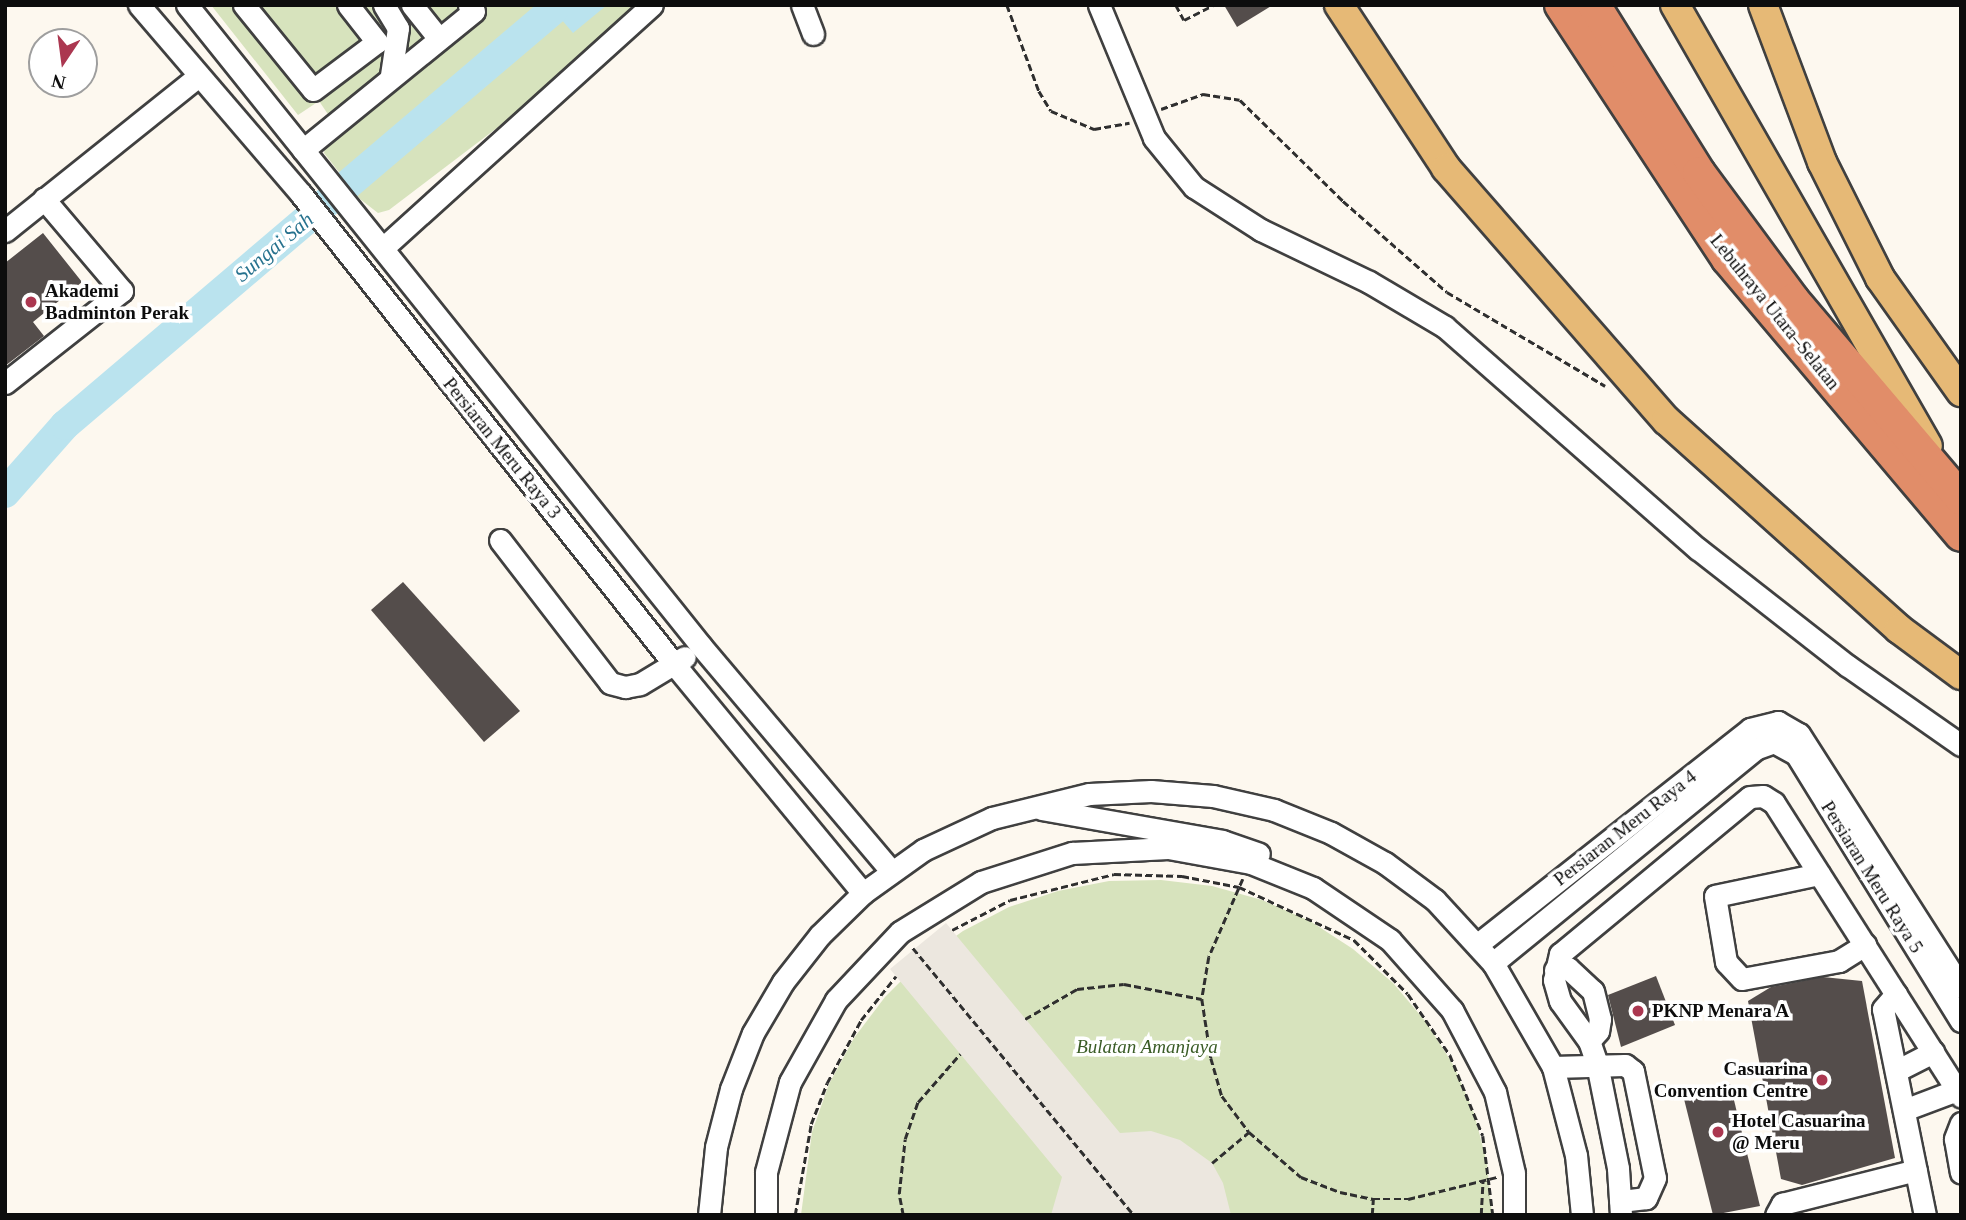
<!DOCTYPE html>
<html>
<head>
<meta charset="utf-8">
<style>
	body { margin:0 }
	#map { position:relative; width:1966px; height:1220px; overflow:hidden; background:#fdf8ef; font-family:"Times New Roman",serif }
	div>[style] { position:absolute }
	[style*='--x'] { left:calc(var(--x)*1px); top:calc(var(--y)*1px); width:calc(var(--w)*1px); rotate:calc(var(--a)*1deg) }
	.green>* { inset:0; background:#d7e3bd }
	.plaza>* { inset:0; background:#ece7df }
	.water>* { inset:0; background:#bae3ee }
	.river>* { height:30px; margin:-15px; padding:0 15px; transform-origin:15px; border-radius:15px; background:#bae3ee }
	.building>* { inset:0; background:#544d4b }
	.path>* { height:2.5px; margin-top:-1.25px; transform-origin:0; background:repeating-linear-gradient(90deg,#2f2f2f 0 7px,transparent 0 10.5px) }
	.roads { filter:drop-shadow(2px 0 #404040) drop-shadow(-2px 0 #404040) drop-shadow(0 2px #404040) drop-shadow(0 -2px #404040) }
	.minor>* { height:21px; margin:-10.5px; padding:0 10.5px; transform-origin:10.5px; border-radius:10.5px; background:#fff }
	.major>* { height:28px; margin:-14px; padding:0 14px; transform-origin:14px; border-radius:14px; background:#e6b976 }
	.highway>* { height:32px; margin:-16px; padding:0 16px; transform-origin:16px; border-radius:16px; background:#e18d69 }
	.dots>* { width:19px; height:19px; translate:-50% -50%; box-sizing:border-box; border:4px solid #fff; border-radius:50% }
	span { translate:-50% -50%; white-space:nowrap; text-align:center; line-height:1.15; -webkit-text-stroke:7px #fff; paint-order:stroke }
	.poi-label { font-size:19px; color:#0d0d0d; font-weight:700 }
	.left { translate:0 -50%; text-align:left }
	.right { translate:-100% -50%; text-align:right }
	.street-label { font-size:19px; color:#0d0d0d }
	.park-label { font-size:19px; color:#3a5c26; font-style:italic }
	.water-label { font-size:21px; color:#27728e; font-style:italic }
	.frame { position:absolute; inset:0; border:7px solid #0d0d0d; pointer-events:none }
	.north { position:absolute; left:28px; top:28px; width:70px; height:70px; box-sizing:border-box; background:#fff; border:2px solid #9e9e9e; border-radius:50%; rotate:193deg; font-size:19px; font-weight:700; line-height:28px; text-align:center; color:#0d0d0d }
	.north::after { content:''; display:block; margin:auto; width:24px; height:32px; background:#ab3750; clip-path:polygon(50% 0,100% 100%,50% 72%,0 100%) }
</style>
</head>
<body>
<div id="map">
	<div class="green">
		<div style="clip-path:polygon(211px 5px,642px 5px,531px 102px,389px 210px,378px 213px,360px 199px,324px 153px,325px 146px,340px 132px,319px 101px,298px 115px)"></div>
		<div style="clip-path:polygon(1161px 880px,1212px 886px,1262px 900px,1310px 921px,1353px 949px,1393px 983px,1426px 1022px,1454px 1066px,1474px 1113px,1487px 1163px,1492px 1215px,801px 1215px,812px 1132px,829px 1084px,854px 1038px,885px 997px,921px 961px,963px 931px,1009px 907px,1058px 891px,1109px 881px)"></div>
	</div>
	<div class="plaza">
		<div style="clip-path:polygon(946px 923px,1120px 1133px,1151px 1131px,1180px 1140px,1212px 1163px,1223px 1183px,1231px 1215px,1051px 1215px,1062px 1177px,890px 969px)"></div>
	</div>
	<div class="water">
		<div style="clip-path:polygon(549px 5px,607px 5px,573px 33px)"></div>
	</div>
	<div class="river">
		<div style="--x:5;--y:493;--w:91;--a:-48.6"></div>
		<div style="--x:65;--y:425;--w:641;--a:-40.38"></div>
	</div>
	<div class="building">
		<div style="clip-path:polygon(1224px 5px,1273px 5px,1237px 27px)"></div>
		<div style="clip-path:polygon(43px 233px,82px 282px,33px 322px,44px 336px,5px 366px,5px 263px)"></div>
		<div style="clip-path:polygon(403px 582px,520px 711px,484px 742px,371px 610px)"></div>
		<div style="clip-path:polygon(1656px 976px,1675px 1025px,1621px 1047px,1608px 995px)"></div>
		<div style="clip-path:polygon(1823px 977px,1862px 981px,1895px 1158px,1802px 1185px,1781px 1179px,1748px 1001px,1771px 987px)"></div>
		<div style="clip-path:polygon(1730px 1084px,1760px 1206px,1713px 1215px,1683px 1095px)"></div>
	</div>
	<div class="path">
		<div style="--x:1007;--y:5;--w:92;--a:69.6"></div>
		<div style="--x:1039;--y:91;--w:23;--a:59"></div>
		<div style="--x:1051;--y:111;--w:47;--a:22.7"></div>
		<div style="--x:1094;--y:129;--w:36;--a:-10"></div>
		<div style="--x:1176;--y:5;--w:17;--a:62"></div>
		<div style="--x:1184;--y:20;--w:34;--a:-27"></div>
		<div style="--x:1161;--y:109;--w:45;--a:-19.7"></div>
		<div style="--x:1203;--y:94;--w:37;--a:9"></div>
		<div style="--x:1240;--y:100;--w:144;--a:44.4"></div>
		<div style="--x:1343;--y:201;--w:138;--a:41.2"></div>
		<div style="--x:1447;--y:292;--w:184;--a:30.7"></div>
		<div style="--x:1243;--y:879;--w:85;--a:113.6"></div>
		<div style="--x:1209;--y:957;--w:43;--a:99.5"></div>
		<div style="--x:1202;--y:999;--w:60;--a:81.3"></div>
		<div style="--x:1211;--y:1058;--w:40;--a:74"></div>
		<div style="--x:1222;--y:1096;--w:45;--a:53.1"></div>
		<div style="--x:1249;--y:1132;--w:69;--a:40.9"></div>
		<div style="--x:1301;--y:1177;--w:42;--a:21"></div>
		<div style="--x:1340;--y:1192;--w:34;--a:12"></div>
		<div style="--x:1373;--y:1199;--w:35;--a:0"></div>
		<div style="--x:1408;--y:1199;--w:92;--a:-13.9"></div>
		<div style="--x:952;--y:930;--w:65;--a:-27.3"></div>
		<div style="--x:1010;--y:900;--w:107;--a:-14"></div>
		<div style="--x:1114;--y:874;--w:68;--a:1.7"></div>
		<div style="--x:1182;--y:876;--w:58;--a:10.9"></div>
		<div style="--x:1239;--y:887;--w:127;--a:24.7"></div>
		<div style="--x:1354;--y:940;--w:76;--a:45"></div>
		<div style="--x:1408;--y:994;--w:74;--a:55.5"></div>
		<div style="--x:1450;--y:1055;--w:87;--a:67.8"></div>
		<div style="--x:1483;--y:1136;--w:80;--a:82.8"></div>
		<div style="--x:913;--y:948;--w:347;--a:50.4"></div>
		<div style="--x:1025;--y:1019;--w:60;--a:-30"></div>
		<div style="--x:1077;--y:989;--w:47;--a:-6.1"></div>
		<div style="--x:1124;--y:984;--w:79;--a:10.9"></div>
		<div style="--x:1212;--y:1163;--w:48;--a:-40"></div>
		<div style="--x:795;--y:1215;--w:92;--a:-80"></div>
		<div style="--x:811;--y:1124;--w:44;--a:-68.7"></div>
		<div style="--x:827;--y:1083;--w:72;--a:-61.6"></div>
		<div style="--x:861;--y:1020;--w:56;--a:-51.5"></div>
		<div style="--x:903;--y:1215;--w:21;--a:-101"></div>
		<div style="--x:899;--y:1194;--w:55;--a:-83.8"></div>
		<div style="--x:905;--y:1139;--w:39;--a:-71"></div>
		<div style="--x:918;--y:1102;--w:64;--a:-48.8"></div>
		<div style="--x:1372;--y:1215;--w:16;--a:-86"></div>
		<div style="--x:1481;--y:1215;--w:35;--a:-87"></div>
	</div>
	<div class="roads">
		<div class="minor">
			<div style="--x:139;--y:5;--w:249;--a:49.4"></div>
			<div style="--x:301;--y:194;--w:600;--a:51.56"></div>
			<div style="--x:674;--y:664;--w:297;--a:50.5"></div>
			<div style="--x:187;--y:5;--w:822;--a:51.27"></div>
			<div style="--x:701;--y:646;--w:294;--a:49.8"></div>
			<div style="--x:244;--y:5;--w:109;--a:50.9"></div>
			<div style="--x:313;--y:90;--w:80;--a:-36.9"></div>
			<div style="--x:377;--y:42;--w:47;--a:-128.1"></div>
			<div style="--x:384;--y:5;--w:27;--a:59"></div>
			<div style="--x:398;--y:28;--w:48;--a:98.5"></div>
			<div style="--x:412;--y:5;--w:43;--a:51.5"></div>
			<div style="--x:802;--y:5;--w:31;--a:69"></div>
			<div style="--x:1099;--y:5;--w:144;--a:67.5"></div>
			<div style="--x:1154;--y:138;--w:63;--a:50.8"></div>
			<div style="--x:1194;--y:187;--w:80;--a:32.7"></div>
			<div style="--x:1261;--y:230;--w:120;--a:25.7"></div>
			<div style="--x:1369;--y:282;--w:88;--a:30.6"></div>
			<div style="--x:1445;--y:327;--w:337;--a:41.3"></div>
			<div style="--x:1698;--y:549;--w:190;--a:38"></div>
			<div style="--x:1848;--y:666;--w:138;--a:35"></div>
			<div style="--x:303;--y:150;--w:220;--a:-39.1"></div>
			<div style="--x:474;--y:11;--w:8;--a:-130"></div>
			<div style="--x:5;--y:231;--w:246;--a:-38.7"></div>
			<div style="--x:384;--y:247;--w:361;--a:-42.1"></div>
			<div style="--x:5;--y:383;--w:149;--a:-38.2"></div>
			<div style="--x:122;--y:291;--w:121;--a:-130.3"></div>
			<div style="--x:500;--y:540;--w:180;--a:52.4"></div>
			<div style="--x:610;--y:683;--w:16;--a:15"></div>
			<div style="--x:625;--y:687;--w:15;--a:-11"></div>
			<div style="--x:640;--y:684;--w:52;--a:-31"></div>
			<div style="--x:1041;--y:809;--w:184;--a:10"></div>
			<div style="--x:1222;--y:841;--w:39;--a:19"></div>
			<div style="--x:1819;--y:874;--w:106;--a:168.1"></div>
			<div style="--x:1715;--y:896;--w:67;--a:80.5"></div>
			<div style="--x:1726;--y:962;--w:23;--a:47"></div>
			<div style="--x:1742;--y:979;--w:99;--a:-10.5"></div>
			<div style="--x:1839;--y:961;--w:31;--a:-32"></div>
			<div style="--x:1478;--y:944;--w:347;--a:-38.3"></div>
			<div style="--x:1750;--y:729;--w:29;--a:-14"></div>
			<div style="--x:1778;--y:722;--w:24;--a:30"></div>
			<div style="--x:1799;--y:734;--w:300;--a:57.4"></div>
			<div style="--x:1493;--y:963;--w:338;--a:-39.2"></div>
			<div style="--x:1755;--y:749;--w:20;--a:-20"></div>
			<div style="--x:1774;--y:742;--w:25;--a:29"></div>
			<div style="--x:1796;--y:754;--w:314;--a:58.3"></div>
			<div style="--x:1555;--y:970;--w:13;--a:-9"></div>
			<div style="--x:1568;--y:968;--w:34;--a:43"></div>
			<div style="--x:1593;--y:991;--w:29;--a:76"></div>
			<div style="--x:1600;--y:1019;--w:12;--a:99"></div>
			<div style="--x:1598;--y:1031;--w:13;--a:132"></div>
			<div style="--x:1896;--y:994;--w:20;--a:131"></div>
			<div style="--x:1883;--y:1009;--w:210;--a:78.5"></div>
			<div style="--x:1553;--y:1067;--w:72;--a:-1.6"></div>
			<div style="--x:1625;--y:1065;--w:10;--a:37"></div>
			<div style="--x:1633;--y:1071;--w:109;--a:78.4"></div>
			<div style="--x:1655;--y:1178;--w:22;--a:114"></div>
			<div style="--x:1646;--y:1198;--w:26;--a:173"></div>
			<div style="--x:1896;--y:1071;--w:42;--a:-27.2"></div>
			<div style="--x:1904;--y:1110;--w:57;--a:-20.7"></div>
			<div style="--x:1961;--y:1123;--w:17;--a:111"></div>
			<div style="--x:1955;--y:1139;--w:34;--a:80"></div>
			<div style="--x:709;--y:1215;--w:68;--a:-84.1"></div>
			<div style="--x:716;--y:1147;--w:60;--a:-75.5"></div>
			<div style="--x:731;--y:1089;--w:60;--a:-68.6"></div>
			<div style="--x:753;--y:1033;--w:59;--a:-59.5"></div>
			<div style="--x:783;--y:982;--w:60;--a:-51.8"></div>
			<div style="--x:820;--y:935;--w:60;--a:-44.3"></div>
			<div style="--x:863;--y:893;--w:74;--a:-35.6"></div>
			<div style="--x:923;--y:850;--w:76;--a:-24.9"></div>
			<div style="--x:992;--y:818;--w:100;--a:-13.9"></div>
			<div style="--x:1089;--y:794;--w:62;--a:-2.8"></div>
			<div style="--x:1151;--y:791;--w:62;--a:4.6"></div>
			<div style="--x:1213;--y:796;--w:63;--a:12.9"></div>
			<div style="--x:1274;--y:810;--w:61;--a:22"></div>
			<div style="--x:1331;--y:833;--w:62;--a:29.1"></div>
			<div style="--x:1385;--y:863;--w:62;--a:36.5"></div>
			<div style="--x:1435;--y:900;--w:86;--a:47.4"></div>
			<div style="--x:1493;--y:963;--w:120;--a:60"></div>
			<div style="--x:1553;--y:1067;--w:91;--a:75.4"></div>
			<div style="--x:1576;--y:1155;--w:60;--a:84.3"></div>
			<div style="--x:766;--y:1215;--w:43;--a:-90"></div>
			<div style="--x:766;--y:1172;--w:93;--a:-75.1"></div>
			<div style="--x:790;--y:1082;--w:94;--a:-60.7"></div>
			<div style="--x:836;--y:1000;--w:93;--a:-46.7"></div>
			<div style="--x:900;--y:932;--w:95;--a:-31.7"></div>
			<div style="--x:981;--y:882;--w:96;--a:-17.7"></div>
			<div style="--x:1072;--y:853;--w:96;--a:-3"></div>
			<div style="--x:1168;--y:848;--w:84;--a:10.2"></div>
			<div style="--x:1251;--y:863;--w:67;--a:22"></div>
			<div style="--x:1313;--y:888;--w:93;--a:34"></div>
			<div style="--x:1390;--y:940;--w:94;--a:48.5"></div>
			<div style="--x:1452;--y:1010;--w:93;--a:62.3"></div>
			<div style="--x:1495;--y:1092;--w:83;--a:76.8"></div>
			<div style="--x:1514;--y:1173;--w:42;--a:90"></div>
			<div style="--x:1621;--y:1215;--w:47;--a:-93.7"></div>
			<div style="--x:1618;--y:1168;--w:106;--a:-101.4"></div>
			<div style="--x:1597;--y:1064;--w:24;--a:-109"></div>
			<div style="--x:1589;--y:1041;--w:49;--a:-125.9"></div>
			<div style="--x:1560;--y:1001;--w:22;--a:-106"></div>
			<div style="--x:1554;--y:980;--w:27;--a:-77"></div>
			<div style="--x:1560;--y:954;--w:246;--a:-39.6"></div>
			<div style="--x:1750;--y:797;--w:13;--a:-4"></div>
			<div style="--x:1763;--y:796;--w:13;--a:32"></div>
			<div style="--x:1774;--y:803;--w:348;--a:57.5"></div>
			<div style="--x:1776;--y:1215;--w:13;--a:-61"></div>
			<div style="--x:1782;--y:1204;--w:138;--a:-14.2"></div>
		</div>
		<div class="major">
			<div style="--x:1339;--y:5;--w:195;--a:56.7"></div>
			<div style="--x:1446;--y:168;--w:335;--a:48.9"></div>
			<div style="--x:1666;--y:420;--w:313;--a:41.9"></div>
			<div style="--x:1899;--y:629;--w:77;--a:36.6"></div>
			<div style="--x:1675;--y:5;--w:508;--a:60.16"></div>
			<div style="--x:1763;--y:5;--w:168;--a:69.4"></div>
			<div style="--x:1822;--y:162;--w:130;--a:63.4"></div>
			<div style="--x:1880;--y:278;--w:140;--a:54.6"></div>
		</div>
		<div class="highway">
			<div style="--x:1561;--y:5;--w:304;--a:56.7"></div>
			<div style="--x:1728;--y:259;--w:361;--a:49.8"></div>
			<div style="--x:1594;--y:5;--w:198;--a:58"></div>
			<div style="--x:1699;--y:173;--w:158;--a:53.5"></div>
			<div style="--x:1793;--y:300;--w:260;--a:49.7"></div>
		</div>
	</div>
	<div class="dots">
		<div style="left:31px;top:302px;background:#ab3750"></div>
		<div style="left:1638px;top:1011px;background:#ab3750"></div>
		<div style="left:1822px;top:1080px;background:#ab3750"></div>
		<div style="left:1718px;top:1132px;background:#ab3750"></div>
	</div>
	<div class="poi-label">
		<span class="left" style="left:45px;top:302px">Akademi<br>Badminton Perak</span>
		<span class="left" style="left:1652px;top:1011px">PKNP Menara A</span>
		<span class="right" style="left:1808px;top:1080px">Casuarina<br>Convention Centre</span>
		<span class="left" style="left:1732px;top:1132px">Hotel Casuarina<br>@ Meru</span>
	</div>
	<div class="street-label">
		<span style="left:1775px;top:312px;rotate:51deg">Lebuhraya Utara–Selatan</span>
		<span style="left:502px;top:448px;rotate:51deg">Persiaran Meru Raya 3</span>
		<span style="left:1625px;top:828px;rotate:-38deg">Persiaran Meru Raya 4</span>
		<span style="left:1872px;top:877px;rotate:58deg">Persiaran Meru Raya 5</span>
	</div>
	<div class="park-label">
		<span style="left:1147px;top:1047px">Bulatan Amanjaya</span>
	</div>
	<div class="water-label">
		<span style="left:274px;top:247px;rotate:-40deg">Sungai Sah</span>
	</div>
	<div class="frame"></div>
	<div class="north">N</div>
</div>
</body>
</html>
